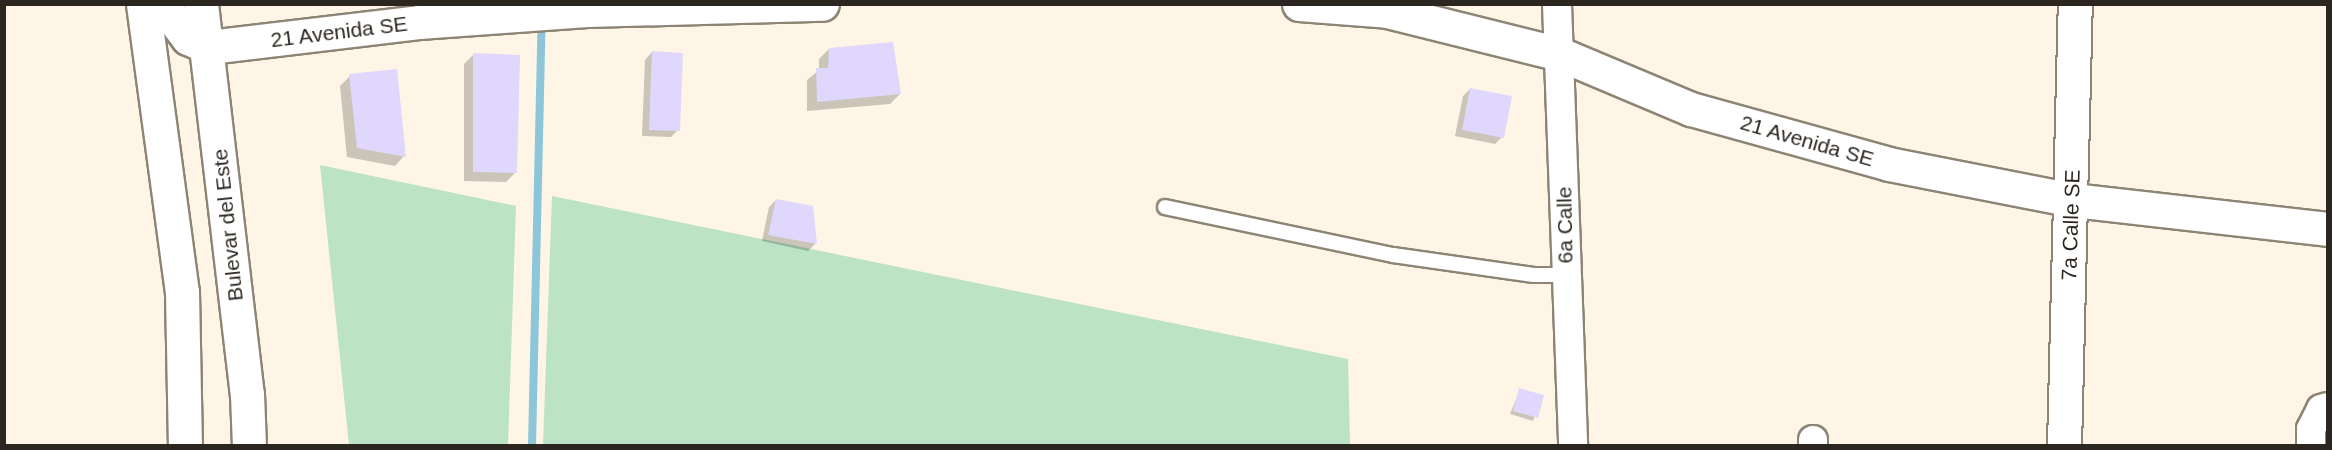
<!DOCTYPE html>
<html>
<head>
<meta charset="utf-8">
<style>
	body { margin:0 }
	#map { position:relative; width:2332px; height:450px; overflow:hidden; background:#fef5e7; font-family:Helvetica,sans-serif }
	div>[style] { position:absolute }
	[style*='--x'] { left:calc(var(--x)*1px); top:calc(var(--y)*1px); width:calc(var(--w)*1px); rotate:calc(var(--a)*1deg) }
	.green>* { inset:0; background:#bce3c5 }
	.shadow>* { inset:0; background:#0003 }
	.stream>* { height:8px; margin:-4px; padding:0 4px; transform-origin:4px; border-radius:4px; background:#8cc6d8 }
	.building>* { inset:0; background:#e0d7fc }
	.roads { filter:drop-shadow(2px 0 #8e8475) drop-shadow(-2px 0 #8e8475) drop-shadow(0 2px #8e8475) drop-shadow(0 -2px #8e8475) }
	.lane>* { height:14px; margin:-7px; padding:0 7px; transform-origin:7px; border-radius:7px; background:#fff }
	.street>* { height:28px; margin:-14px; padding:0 14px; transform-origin:14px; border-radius:14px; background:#fff }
	.secondary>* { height:33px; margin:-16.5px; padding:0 16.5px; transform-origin:16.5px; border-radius:16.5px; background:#fff }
	.highway>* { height:33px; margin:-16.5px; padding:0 16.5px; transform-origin:16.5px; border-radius:16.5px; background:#fff }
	span { translate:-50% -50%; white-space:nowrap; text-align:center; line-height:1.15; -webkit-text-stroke:5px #fff; paint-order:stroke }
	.street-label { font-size:21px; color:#2b2620 }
	.frame { position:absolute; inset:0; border:6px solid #2b2620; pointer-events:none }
</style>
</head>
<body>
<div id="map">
	<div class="green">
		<div style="clip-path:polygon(320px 165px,516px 206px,508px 445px,349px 445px)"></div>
		<div style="clip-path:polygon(552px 196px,1348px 359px,1350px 445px,543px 445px)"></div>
	</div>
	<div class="shadow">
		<div style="clip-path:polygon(829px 49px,900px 94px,890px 104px,807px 111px,807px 80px,819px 70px,819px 59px)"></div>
		<div style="clip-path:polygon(652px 52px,678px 130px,671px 137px,642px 136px,645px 60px)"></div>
		<div style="clip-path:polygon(473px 55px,515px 173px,506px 182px,464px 181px,464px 64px)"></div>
		<div style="clip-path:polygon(350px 76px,404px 156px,395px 166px,347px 157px,340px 86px)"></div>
		<div style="clip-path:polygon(1470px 89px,1502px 137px,1495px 144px,1455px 136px,1463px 96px)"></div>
		<div style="clip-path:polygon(776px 200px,811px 207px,815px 244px,808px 251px,762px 241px,769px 207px)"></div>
		<div style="clip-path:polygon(1520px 390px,1542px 396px,1533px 421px,1510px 414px)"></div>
	</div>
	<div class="stream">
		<div style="--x:532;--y:446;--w:426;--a:-88.7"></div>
	</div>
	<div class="building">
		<div style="clip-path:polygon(893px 42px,901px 94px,817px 102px,816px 68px,828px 68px,829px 48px)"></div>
		<div style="clip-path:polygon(652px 51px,683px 53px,680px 131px,649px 130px)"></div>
		<div style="clip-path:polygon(473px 53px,520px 55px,517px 173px,473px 172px)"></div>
		<div style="clip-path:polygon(397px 69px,406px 157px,357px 148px,349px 74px)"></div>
		<div style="clip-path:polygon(1470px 88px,1512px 96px,1504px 138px,1462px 130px)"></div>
		<div style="clip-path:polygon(776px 199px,813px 206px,817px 244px,768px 235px)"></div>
		<div style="clip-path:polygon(1519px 388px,1544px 395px,1538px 418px,1513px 411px)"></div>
	</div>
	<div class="roads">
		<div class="lane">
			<div style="--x:1165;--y:207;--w:233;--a:11.9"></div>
			<div style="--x:1393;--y:255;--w:142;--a:8.1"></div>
			<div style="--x:1534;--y:275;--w:32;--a:0"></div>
		</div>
		<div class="street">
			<div style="--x:1557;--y:4;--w:442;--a:87.9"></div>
			<div style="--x:1813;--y:440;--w:6;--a:90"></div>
			<div style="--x:2311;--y:446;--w:17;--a:-90"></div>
			<div style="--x:2311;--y:429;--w:22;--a:-63"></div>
			<div style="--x:2321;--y:409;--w:7;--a:-16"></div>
		</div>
		<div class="secondary">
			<div style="--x:162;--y:4;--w:43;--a:52.6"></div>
			<div style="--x:188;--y:38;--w:23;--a:23"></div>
			<div style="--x:209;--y:47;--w:211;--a:-6.8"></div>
			<div style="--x:419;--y:22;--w:168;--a:-4.1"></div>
			<div style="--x:587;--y:10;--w:235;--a:-1.5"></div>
			<div style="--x:1299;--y:4;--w:88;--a:4.5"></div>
			<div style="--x:1387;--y:11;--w:178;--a:14"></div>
			<div style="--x:1560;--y:54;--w:142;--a:22.8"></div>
			<div style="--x:1691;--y:109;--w:205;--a:15.5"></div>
			<div style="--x:1889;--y:164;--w:187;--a:11.1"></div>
			<div style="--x:2073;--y:200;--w:257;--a:6.5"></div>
			<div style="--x:2064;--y:446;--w:442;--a:-88.6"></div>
		</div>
		<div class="highway">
			<div style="--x:143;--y:4;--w:291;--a:82.3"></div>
			<div style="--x:182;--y:292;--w:154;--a:88.9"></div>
			<div style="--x:201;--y:4;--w:393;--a:83.3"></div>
			<div style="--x:247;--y:394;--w:52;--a:87.8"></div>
		</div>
	</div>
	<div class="street-label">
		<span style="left:339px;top:32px;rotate:-7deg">21 Avenida SE</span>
		<span style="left:1807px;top:141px;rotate:16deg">21 Avenida SE</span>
		<span style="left:228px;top:225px;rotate:-96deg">Bulevar del Este</span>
		<span style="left:1565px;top:225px;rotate:-91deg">6a Calle</span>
		<span style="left:2071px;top:225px;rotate:-88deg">7a Calle SE</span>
	</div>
	<div class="frame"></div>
</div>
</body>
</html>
